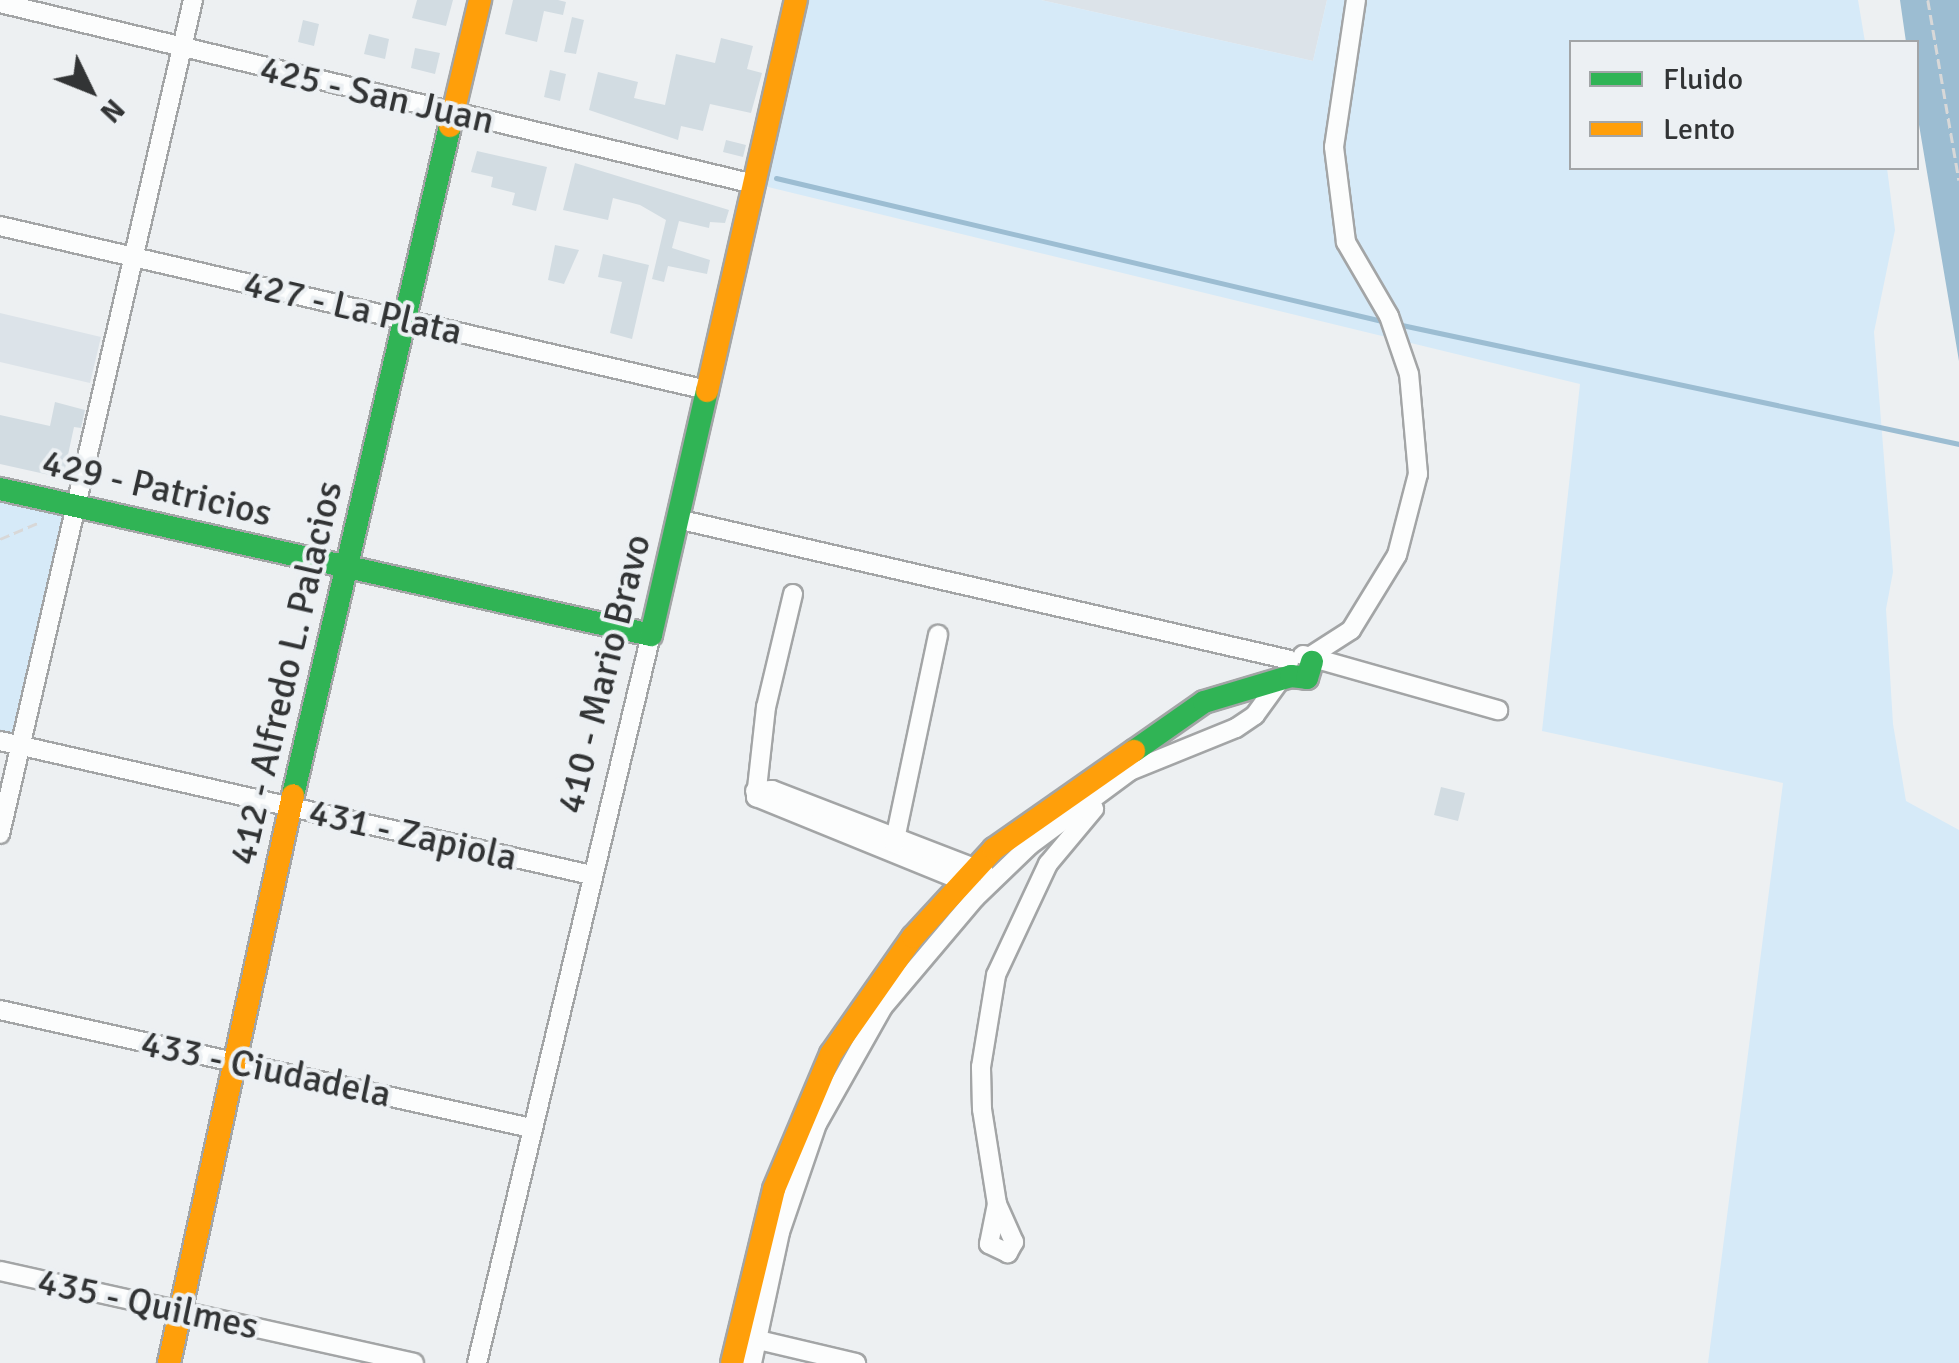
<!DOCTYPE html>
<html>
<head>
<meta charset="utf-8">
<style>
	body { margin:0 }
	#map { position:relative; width:1959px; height:1363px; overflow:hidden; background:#edf0f2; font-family:Signika,sans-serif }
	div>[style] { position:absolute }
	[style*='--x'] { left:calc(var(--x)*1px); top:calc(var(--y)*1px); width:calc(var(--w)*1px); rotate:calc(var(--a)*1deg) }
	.built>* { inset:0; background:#dce3e9 }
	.green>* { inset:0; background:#d6eaf8 }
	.water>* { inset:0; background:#9cbdd2 }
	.stream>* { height:5px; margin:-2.5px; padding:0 2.5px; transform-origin:2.5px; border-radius:2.5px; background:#9cbdd2 }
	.building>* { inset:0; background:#d2dce2 }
	.path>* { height:2.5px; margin-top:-1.25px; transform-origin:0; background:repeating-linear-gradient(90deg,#d8d8d8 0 10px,transparent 0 15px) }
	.roads { filter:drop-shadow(2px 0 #a3a5a6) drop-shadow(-2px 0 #a3a5a6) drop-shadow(0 2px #a3a5a6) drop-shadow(0 -2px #a3a5a6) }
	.street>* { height:18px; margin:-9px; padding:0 9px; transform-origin:9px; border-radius:9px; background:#fcfdfd }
	.fast>* { height:22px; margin:-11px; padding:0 11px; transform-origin:11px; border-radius:11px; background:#30b455 }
	.slow>* { height:22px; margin:-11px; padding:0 11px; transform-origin:11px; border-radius:11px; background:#ff9f0a }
	span { translate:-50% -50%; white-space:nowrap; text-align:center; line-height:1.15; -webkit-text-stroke:8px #ecf0f3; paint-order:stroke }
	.street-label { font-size:38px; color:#323435 }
	.legend { position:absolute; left:1569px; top:40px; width:350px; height:130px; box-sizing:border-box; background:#ecf0f3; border:2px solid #a2a5a7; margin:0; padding:12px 18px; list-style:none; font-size:30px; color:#323435 }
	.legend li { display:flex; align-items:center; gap:20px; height:50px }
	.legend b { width:50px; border:2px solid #a2a5a7 }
	.north { position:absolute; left:40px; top:40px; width:100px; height:100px; -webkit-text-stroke:8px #ecf0f3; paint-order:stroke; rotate:133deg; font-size:28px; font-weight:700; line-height:40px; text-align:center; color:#323435 }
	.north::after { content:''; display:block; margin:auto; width:35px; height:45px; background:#323435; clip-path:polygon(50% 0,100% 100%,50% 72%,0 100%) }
</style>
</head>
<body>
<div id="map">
	<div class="built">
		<div style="clip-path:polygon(1041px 0,1327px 0,1313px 61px)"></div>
		<div style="clip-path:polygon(0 313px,101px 337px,90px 383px,0 362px)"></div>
	</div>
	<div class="green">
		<div style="clip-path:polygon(808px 0,1041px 0,1313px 61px,1327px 0,1858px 0,1865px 42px,1572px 42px,1572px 168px,1887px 168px,1895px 230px,1874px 332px,1893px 572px,1886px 609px,1893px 724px,1906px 801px,1959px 830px,1959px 1363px,1708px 1363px,1783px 783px,1542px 731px,1580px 384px,764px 186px)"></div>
		<div style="clip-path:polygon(0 494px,65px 508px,12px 736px,0 733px)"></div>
	</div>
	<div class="water">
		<div style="clip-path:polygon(1900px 0,1959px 0,1959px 361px,1917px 113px,1916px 42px,1906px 42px)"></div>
	</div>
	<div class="stream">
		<div style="--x:776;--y:178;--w:627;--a:13.28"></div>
		<div style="--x:1397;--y:324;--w:575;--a:12.05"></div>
	</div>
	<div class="building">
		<div style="clip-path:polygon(417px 0,453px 0,446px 26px,412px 18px)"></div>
		<div style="clip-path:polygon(513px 0,558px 0,566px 2px,563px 15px,544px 11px,537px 42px,505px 34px)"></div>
		<div style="clip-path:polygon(572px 17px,584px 20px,576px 54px,564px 52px)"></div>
		<div style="clip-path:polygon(303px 20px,319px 24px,314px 46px,298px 42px)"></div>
		<div style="clip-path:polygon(369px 34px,389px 39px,385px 59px,364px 54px)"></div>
		<div style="clip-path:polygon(721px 38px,753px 46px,747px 69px,762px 73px,751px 113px,710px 104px,703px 131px,681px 126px,678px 140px,589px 110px,598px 72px,638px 82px,634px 98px,665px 105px,676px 54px,715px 63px)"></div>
		<div style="clip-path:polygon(415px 48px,440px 53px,435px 74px,411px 68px)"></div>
		<div style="clip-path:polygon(550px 70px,566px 74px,560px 101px,544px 97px)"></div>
		<div style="clip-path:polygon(726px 140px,746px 145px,743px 157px,723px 152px)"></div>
		<div style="clip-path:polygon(477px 151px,547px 167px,536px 211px,512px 205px,515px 193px,491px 187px,493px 177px,471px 172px)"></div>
		<div style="clip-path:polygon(575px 163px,729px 210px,725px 223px,710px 222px,709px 228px,679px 221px,672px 248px,710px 260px,707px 274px,668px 266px,664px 282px,652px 279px,666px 220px,640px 205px,613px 198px,608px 220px,563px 210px)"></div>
		<div style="clip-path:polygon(555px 245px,579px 250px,564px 284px,548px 280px)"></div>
		<div style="clip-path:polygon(603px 254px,649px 265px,632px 339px,610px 333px,622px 282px,598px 277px)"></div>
		<div style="clip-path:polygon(55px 402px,85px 410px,81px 428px,74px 427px,63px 478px,0 464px,0 415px,50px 426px)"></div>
		<div style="clip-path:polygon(1441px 787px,1465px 793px,1458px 821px,1434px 815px)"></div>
	</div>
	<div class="path">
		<div style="--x:1928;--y:0;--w:183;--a:80.2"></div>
		<div style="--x:0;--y:539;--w:43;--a:-23"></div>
	</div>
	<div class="roads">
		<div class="street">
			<div style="--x:0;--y:3;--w:775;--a:13.5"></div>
			<div style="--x:0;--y:226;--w:726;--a:13.06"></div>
			<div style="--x:677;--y:519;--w:629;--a:12.95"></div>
			<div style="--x:793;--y:594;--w:116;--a:103.4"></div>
			<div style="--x:766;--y:707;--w:91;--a:96.3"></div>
			<div style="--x:756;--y:797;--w:234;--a:22.1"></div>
			<div style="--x:1303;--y:655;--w:203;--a:15.8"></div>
			<div style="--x:1309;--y:657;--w:50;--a:-32.7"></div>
			<div style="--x:1351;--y:630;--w:88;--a:-58.5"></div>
			<div style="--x:1397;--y:555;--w:84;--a:-75.5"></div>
			<div style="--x:1418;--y:474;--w:100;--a:-95.1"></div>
			<div style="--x:1409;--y:374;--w:61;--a:-109"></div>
			<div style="--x:1389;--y:316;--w:86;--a:-120.2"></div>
			<div style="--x:1346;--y:242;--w:96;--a:-97.2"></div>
			<div style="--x:1334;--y:147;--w:149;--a:-81.5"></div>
			<div style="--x:0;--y:741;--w:606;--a:12.77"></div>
			<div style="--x:755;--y:791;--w:17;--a:-3"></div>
			<div style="--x:772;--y:790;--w:227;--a:21.1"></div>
			<div style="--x:0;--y:834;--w:856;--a:-76.97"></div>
			<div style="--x:894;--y:844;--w:214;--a:-78.1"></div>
			<div style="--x:0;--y:1010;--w:544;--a:12.53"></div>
			<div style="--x:997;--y:1204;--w:42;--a:65.9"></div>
			<div style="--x:1014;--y:1242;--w:13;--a:119"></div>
			<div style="--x:1008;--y:1253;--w:21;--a:-155"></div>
			<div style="--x:989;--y:1244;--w:41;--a:-78.7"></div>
			<div style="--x:997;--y:1204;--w:96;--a:-99"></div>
			<div style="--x:982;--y:1109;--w:42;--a:-91.4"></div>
			<div style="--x:981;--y:1067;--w:93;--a:-80.7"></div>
			<div style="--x:996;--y:975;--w:123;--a:-64.9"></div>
			<div style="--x:1048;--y:864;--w:72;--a:-50.1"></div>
			<div style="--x:0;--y:1271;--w:424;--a:12.5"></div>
			<div style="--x:750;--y:1338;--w:109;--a:13.3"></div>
			<div style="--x:477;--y:1363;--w:749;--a:-76.56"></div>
			<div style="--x:752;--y:1363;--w:134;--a:-77.9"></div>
			<div style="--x:780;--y:1232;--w:114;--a:-71.1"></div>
			<div style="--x:817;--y:1124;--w:134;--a:-60.6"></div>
			<div style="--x:883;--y:1007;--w:143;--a:-49.8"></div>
			<div style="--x:975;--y:898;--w:76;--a:-43.9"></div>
			<div style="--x:1030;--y:845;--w:124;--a:-36.5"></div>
			<div style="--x:1130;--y:771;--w:114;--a:-22.1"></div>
			<div style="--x:1236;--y:728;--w:23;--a:-34"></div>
			<div style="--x:1255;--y:715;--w:41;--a:-54"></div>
		</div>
		<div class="fast">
			<div style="--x:0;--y:489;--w:667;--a:12.64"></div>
			<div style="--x:651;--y:635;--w:250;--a:-77.1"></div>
			<div style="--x:1134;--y:751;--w:85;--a:-35"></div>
			<div style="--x:1204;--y:702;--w:91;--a:-16.6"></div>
			<div style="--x:1291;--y:676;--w:16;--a:7"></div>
			<div style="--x:1307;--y:678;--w:17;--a:-73"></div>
			<div style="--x:293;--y:795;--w:687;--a:-76.79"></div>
		</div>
		<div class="slow">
			<div style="--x:450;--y:126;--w:130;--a:-76.6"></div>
			<div style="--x:707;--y:391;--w:401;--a:-77.2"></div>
			<div style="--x:169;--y:1363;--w:581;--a:-77.68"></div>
			<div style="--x:732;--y:1363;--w:179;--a:-76.4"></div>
			<div style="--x:774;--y:1189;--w:147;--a:-67.1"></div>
			<div style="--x:831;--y:1054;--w:143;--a:-55"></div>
			<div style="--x:913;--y:937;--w:120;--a:-47.4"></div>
			<div style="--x:994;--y:849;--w:171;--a:-35"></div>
		</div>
	</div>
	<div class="street-label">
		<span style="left:377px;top:95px;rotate:13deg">425 - San Juan</span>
		<span style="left:353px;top:308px;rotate:13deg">427 - La Plata</span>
		<span style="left:157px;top:488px;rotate:13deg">429 - Patricios</span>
		<span style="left:286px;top:673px;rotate:-77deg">412 - Alfredo L. Palacios</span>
		<span style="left:604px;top:674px;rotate:-76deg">410 - Mario Bravo</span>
		<span style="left:413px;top:835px;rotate:13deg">431 - Zapiola</span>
		<span style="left:266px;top:1069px;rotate:12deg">433 - Ciudadela</span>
		<span style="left:148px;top:1304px;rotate:12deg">435 - Quilmes</span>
	</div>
	<ul class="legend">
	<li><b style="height:12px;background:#30b455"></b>Fluido</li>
	<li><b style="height:12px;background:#ff9f0a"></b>Lento</li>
	</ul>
	<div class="north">N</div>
</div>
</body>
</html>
